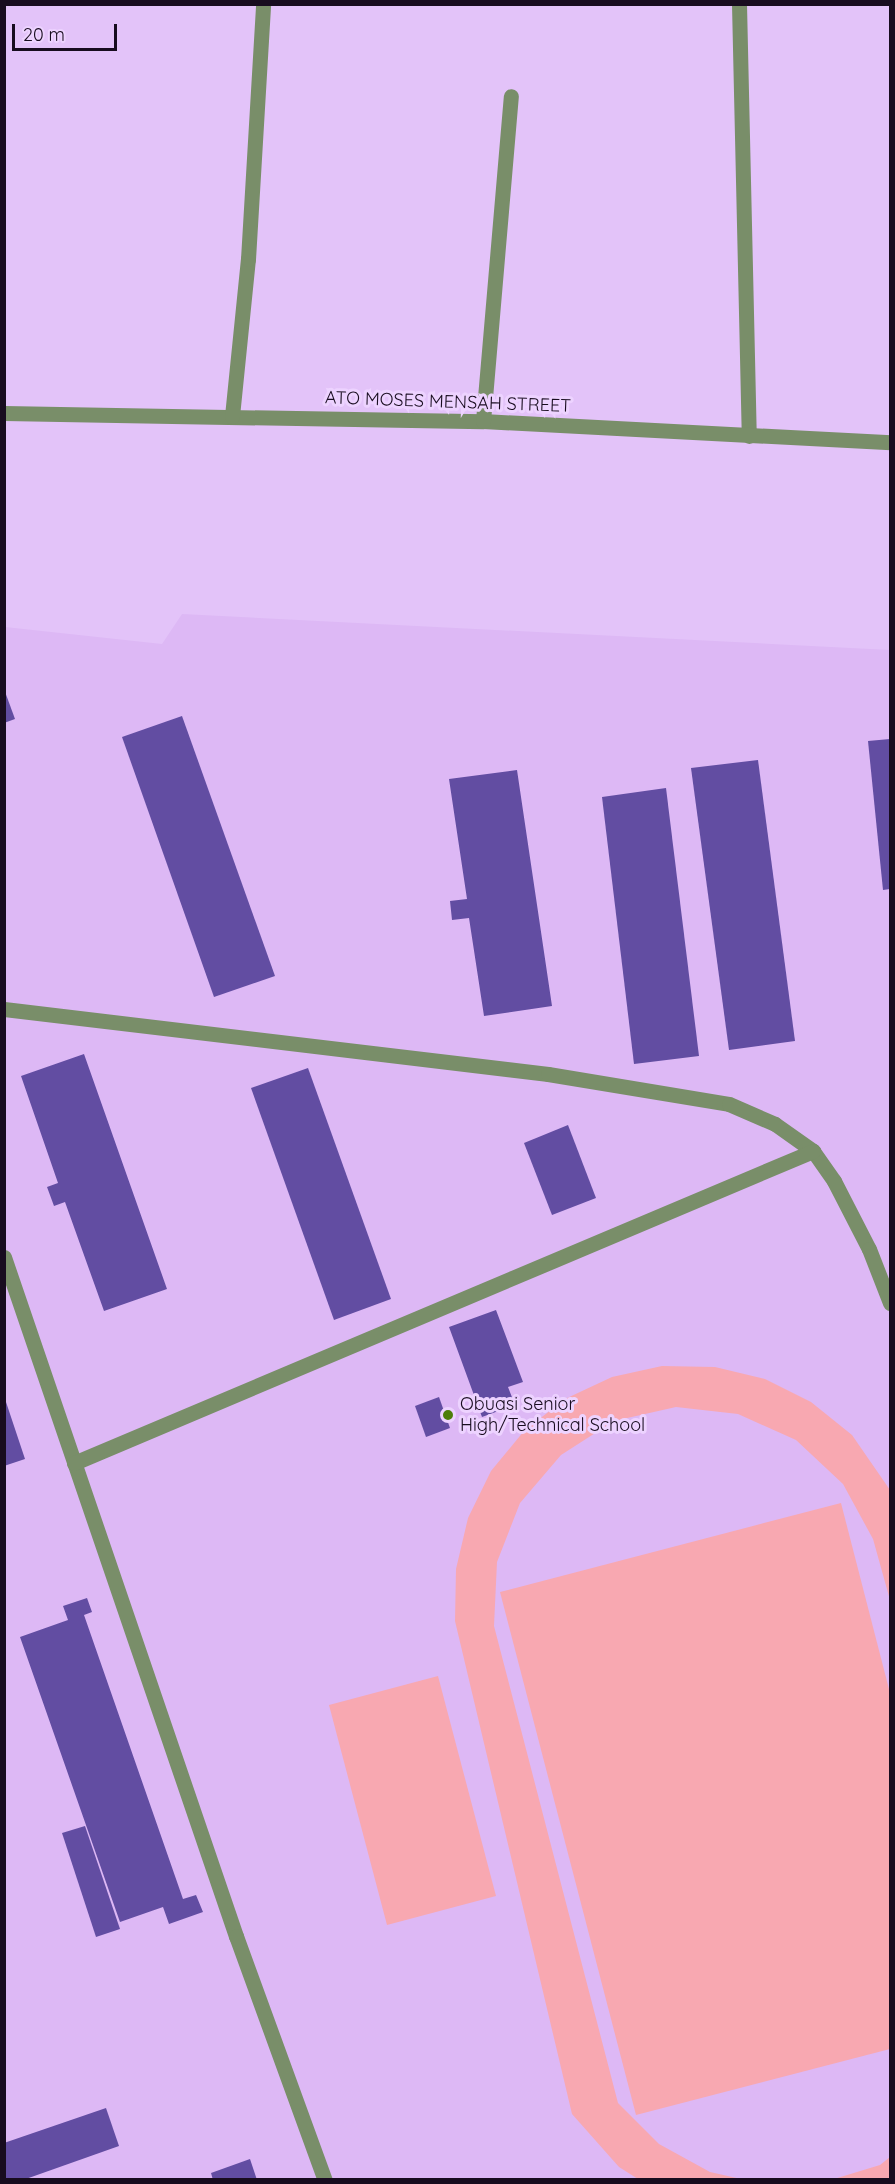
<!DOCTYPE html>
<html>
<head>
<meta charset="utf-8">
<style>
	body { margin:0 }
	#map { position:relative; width:895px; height:2184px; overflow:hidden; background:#e3c3f9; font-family:Quicksand,sans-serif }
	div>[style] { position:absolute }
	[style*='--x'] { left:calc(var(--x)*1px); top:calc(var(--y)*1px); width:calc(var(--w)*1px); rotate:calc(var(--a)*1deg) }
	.built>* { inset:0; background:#ddb8f5 }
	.green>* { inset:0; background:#f8a8b1 }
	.building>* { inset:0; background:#624da2 }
	.lane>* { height:15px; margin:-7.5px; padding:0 7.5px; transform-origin:7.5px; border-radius:7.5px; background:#798e69 }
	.street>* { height:15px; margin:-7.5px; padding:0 7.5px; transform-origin:7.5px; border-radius:7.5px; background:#798e69 }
	.dots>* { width:16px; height:16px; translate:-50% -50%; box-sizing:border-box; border:3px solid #edd3ff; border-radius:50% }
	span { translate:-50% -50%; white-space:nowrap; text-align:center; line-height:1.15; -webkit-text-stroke:6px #edd3ff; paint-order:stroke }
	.street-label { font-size:18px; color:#180c1f }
	.poi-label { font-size:18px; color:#180c1f }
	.left { translate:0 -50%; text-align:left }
	.frame { position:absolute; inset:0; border:6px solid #180c1f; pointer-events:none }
	.scale { position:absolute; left:12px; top:24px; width:105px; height:27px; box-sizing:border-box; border:3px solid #180c1f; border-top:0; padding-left:8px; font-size:18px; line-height:21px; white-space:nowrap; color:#180c1f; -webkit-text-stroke:4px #edd3ff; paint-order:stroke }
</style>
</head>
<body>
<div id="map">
	<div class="built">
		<div style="clip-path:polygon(182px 614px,890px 650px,890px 2179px,5px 2180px,5px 627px,162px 644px)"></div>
	</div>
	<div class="green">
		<div style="clip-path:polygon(662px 1366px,715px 1367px,765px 1379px,811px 1402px,852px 1435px,890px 1490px,890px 1600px,873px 1539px,843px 1484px,796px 1440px,738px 1414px,676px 1407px,614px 1421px,561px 1455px,520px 1503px,497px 1562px,494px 1626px,618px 2103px,659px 2144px,710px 2172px,741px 2179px,638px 2179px,619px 2167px,572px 2114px,455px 1621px,456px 1569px,468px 1518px,491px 1471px,524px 1431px,565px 1399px,612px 1377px)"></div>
		<div style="clip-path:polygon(841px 1503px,890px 1693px,890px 2049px,636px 2115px,500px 1592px)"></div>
		<div style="clip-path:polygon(438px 1676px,496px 1896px,387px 1925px,329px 1705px)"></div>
		<div style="clip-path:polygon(890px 2157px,890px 2179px,834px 2179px,880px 2165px)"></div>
	</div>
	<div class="building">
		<div style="clip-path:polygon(4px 689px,15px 719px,4px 723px)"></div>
		<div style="clip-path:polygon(182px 716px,275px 976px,214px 997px,122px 737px)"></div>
		<div style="clip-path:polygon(890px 739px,890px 889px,883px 890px,868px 741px)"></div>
		<div style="clip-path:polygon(758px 760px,795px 1041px,729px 1050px,691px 768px)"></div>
		<div style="clip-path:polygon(517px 770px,552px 1006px,484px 1016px,469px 918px,452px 920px,450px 901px,467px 899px,449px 779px)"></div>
		<div style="clip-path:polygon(666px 788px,699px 1056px,634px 1064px,602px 797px)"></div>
		<div style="clip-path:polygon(84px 1054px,167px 1289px,104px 1311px,65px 1202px,54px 1206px,47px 1187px,58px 1183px,21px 1076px)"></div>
		<div style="clip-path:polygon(308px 1068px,391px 1299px,334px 1320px,251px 1088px)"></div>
		<div style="clip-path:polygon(568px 1125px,596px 1198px,552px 1215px,524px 1143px)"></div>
		<div style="clip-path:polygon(496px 1310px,523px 1382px,508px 1387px,515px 1405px,482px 1417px,449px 1327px)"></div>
		<div style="clip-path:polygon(4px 1396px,25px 1459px,4px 1466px)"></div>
		<div style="clip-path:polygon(439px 1397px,450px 1428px,426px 1437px,415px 1406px)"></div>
		<div style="clip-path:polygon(87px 1598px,92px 1612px,84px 1615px,183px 1899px,196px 1895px,203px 1912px,169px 1924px,163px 1907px,120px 1922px,20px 1637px,68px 1620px,63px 1606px)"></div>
		<div style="clip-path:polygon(85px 1826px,120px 1929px,96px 1937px,62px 1833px)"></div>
		<div style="clip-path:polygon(106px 2108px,119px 2146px,23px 2180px,4px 2180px,4px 2143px)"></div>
		<div style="clip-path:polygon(250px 2159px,257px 2180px,213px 2180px,211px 2173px)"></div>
	</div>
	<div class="lane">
		<div style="--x:4;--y:1009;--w:548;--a:6.81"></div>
		<div style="--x:548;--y:1074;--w:183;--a:9.4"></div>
		<div style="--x:729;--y:1104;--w:50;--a:23.5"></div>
		<div style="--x:775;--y:1124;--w:47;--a:35.4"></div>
		<div style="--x:813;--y:1151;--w:37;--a:55"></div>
		<div style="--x:834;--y:1181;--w:76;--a:62.8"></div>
		<div style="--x:869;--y:1249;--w:58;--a:68.7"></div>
		<div style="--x:4;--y:1257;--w:718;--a:71.14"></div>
		<div style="--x:236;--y:1936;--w:260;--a:70"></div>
		<div style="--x:74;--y:1463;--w:802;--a:-22.89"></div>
	</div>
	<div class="street">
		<div style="--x:739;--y:4;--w:432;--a:88.7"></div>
		<div style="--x:4;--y:413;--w:479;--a:1"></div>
		<div style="--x:483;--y:421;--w:408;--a:3"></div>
		<div style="--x:232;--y:416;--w:158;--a:-84.2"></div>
		<div style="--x:248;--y:259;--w:255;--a:-86.6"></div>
		<div style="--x:483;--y:421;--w:326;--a:-85.1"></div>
	</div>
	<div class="dots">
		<div style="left:448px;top:1415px;background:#4d7e0a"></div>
	</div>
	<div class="street-label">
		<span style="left:448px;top:402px;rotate:2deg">ATO MOSES MENSAH STREET</span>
	</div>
	<div class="poi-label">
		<span class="left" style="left:460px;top:1415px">Obuasi Senior<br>High/Technical School</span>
	</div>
	<div class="frame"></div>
	<div class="scale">20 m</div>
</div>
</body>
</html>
